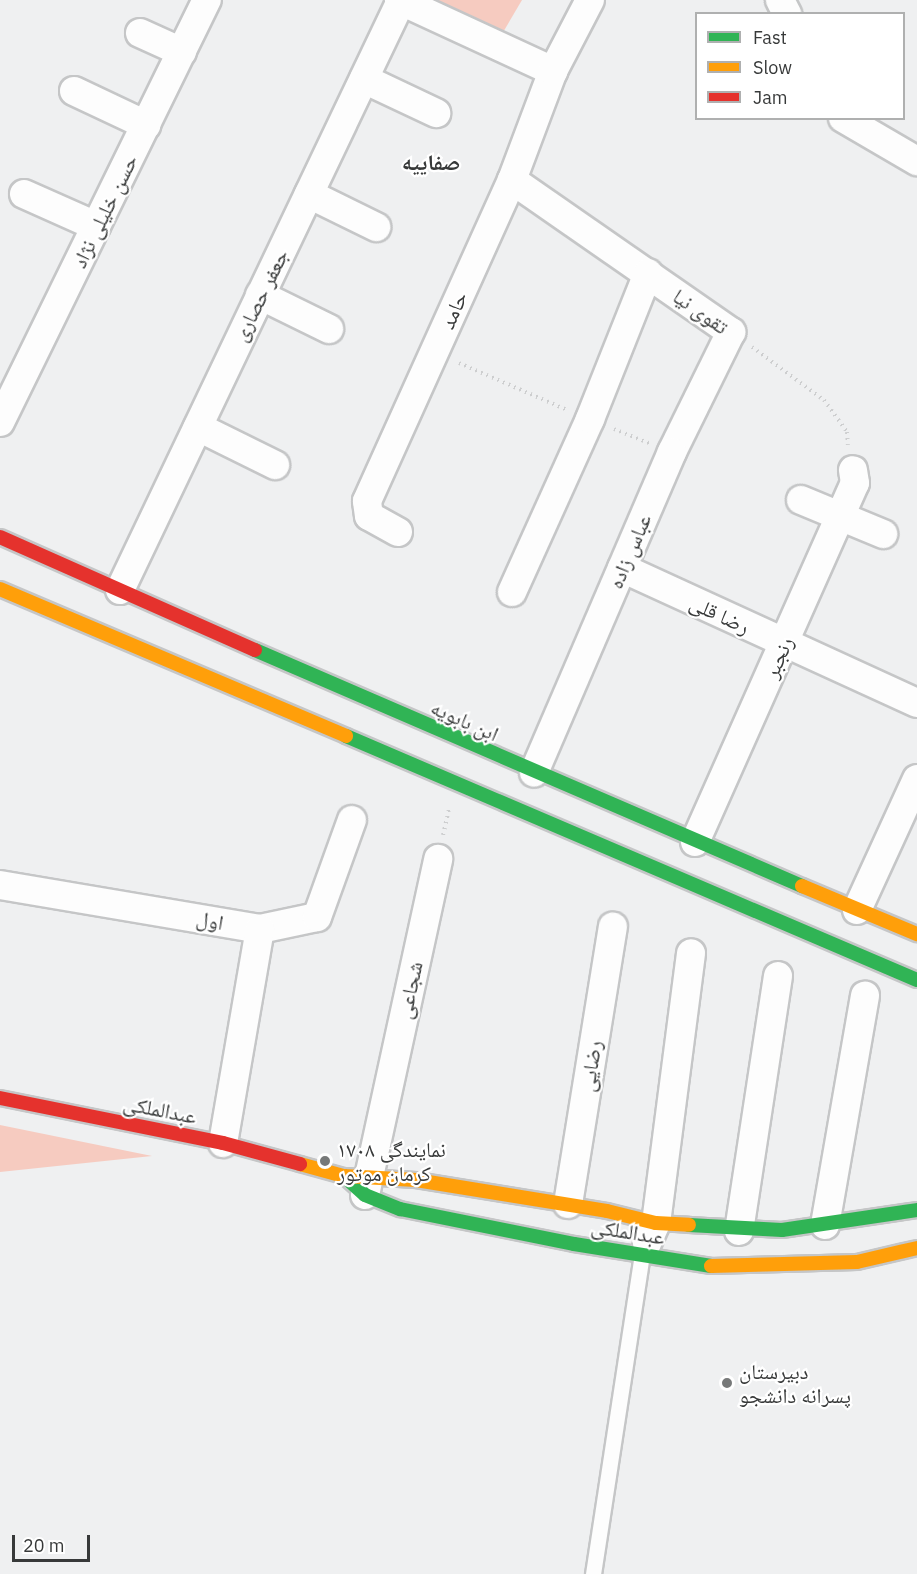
<!DOCTYPE html>
<html>
<head>
<meta charset="utf-8">
<style>
	body { margin:0 }
	#map { position:relative; width:917px; height:1574px; overflow:hidden; background:#eff0f1; font-family:"IBM Plex Sans","Noto Naskh Arabic",sans-serif }
	div>[style] { position:absolute }
	[style*='--x'] { left:calc(var(--x)*1px); top:calc(var(--y)*1px); width:calc(var(--w)*1px); rotate:calc(var(--a)*1deg) }
	.green>* { inset:0; background:#f6cbc0 }
	.path>* { height:4px; margin-top:-2px; transform-origin:0; background:repeating-linear-gradient(90deg,#cdcecf 0 1.5px,transparent 0 6px) }
	.roads { filter:drop-shadow(2px 0 #c5c6c7) drop-shadow(-2px 0 #c5c6c7) drop-shadow(0 2px #c5c6c7) drop-shadow(0 -2px #c5c6c7) }
	.lane>* { height:15px; margin:-7.5px; padding:0 7.5px; transform-origin:7.5px; border-radius:7.5px; background:#fdfdfd }
	.street>* { height:28px; margin:-14px; padding:0 14px; transform-origin:14px; border-radius:14px; background:#fdfdfd }
	.fast>* { height:14px; margin:-7px; padding:0 7px; transform-origin:7px; border-radius:7px; background:#30b455 }
	.slow>* { height:14px; margin:-7px; padding:0 7px; transform-origin:7px; border-radius:7px; background:#ff9f0a }
	.jam>* { height:14px; margin:-7px; padding:0 7px; transform-origin:7px; border-radius:7px; background:#e5322d }
	.dots>* { width:16px; height:16px; translate:-50% -50%; box-sizing:border-box; border:3px solid #fff; border-radius:50% }
	span { translate:-50% -50%; white-space:nowrap; text-align:center; line-height:1.15; -webkit-text-stroke:4.5px #fff; paint-order:stroke }
	.street-label { font-size:21px; color:#373939 }
	.poi-label { font-size:21px; color:#373939 }
	.left { translate:0 -50%; text-align:left }
	.neighbourhood-label { font-size:22px; color:#373939; font-weight:700 }
	.legend { position:absolute; left:695px; top:12px; width:210px; height:108px; box-sizing:border-box; background:#fff; border:2px solid #afb0b0; margin:0; padding:8px 10px; list-style:none; font-size:18px; color:#373939 }
	.legend li { display:flex; align-items:center; gap:12px; height:30px }
	.legend b { width:30px; border:2px solid #afb0b0 }
	.scale { position:absolute; left:12px; top:1535px; width:78px; height:27px; box-sizing:border-box; border:3px solid #373939; border-top:0; padding-left:8px; font-size:18px; line-height:21px; white-space:nowrap; color:#373939; -webkit-text-stroke:4px #fff; paint-order:stroke }
</style>
</head>
<body>
<div id="map">
	<div class="green">
		<div style="clip-path:polygon(428px 0,522px 0,502px 34px)"></div>
		<div style="clip-path:polygon(0 1125px,152px 1156px,0 1172px)"></div>
	</div>
	<div class="path">
		<div style="--x:752;--y:347;--w:89;--a:36.4"></div>
		<div style="--x:824;--y:400;--w:39;--a:54"></div>
		<div style="--x:847;--y:432;--w:13;--a:86"></div>
		<div style="--x:459;--y:363;--w:116;--a:23.5"></div>
		<div style="--x:614;--y:429;--w:38;--a:22"></div>
		<div style="--x:443;--y:835;--w:26;--a:-77"></div>
	</div>
	<div class="roads">
		<div class="lane">
			<div style="--x:593;--y:1574;--w:324;--a:-81.3"></div>
		</div>
		<div class="street">
			<div style="--x:399;--y:0;--w:170;--a:24.8"></div>
			<div style="--x:780;--y:0;--w:16;--a:63"></div>
			<div style="--x:140;--y:33;--w:46;--a:24.3"></div>
			<div style="--x:364;--y:79;--w:80;--a:25.3"></div>
			<div style="--x:74;--y:91;--w:80;--a:25.3"></div>
			<div style="--x:843;--y:118;--w:86;--a:30.2"></div>
			<div style="--x:512;--y:180;--w:267;--a:34.8"></div>
			<div style="--x:731;--y:332;--w:134;--a:116.2"></div>
			<div style="--x:672;--y:452;--w:349;--a:113.3"></div>
			<div style="--x:24;--y:194;--w:79;--a:24"></div>
			<div style="--x:309;--y:194;--w:75;--a:26.2"></div>
			<div style="--x:260;--y:295;--w:77;--a:26.2"></div>
			<div style="--x:0;--y:422;--w:470;--a:-63.9"></div>
			<div style="--x:198;--y:427;--w:86;--a:26.3"></div>
			<div style="--x:801;--y:500;--w:89;--a:22.5"></div>
			<div style="--x:398;--y:532;--w:33;--a:-151"></div>
			<div style="--x:369;--y:516;--w:15;--a:-98"></div>
			<div style="--x:367;--y:501;--w:352;--a:-65.7"></div>
			<div style="--x:512;--y:180;--w:116;--a:-69.4"></div>
			<div style="--x:553;--y:71;--w:80;--a:-62.5"></div>
			<div style="--x:622;--y:568;--w:324;--a:24.6"></div>
			<div style="--x:120;--y:590;--w:653;--a:-64.5"></div>
			<div style="--x:512;--y:592;--w:190;--a:-65.7"></div>
			<div style="--x:590;--y:419;--w:157;--a:-68.3"></div>
			<div style="--x:695;--y:842;--w:393;--a:-66"></div>
			<div style="--x:855;--y:483;--w:13;--a:-99"></div>
			<div style="--x:0;--y:885;--w:264;--a:9.6"></div>
			<div style="--x:260;--y:929;--w:58;--a:-11.9"></div>
			<div style="--x:317;--y:917;--w:103;--a:-70.2"></div>
			<div style="--x:857;--y:910;--w:144;--a:-65.4"></div>
			<div style="--x:223;--y:1143;--w:217;--a:-80.2"></div>
			<div style="--x:365;--y:1195;--w:344;--a:-77.7"></div>
			<div style="--x:568;--y:1204;--w:281;--a:-80.8"></div>
			<div style="--x:825;--y:1225;--w:233;--a:-80.1"></div>
			<div style="--x:739;--y:1231;--w:258;--a:-81.3"></div>
			<div style="--x:647;--y:1243;--w:22;--a:-66"></div>
			<div style="--x:656;--y:1223;--w:272;--a:-82.6"></div>
		</div>
		<div class="fast">
			<div style="--x:255;--y:650;--w:596;--a:23.34"></div>
			<div style="--x:346;--y:736;--w:621;--a:23.14"></div>
			<div style="--x:344;--y:1176;--w:28;--a:42"></div>
			<div style="--x:365;--y:1195;--w:38;--a:22"></div>
			<div style="--x:400;--y:1209;--w:177;--a:11.4"></div>
			<div style="--x:574;--y:1244;--w:139;--a:9.1"></div>
			<div style="--x:689;--y:1225;--w:93;--a:3.1"></div>
			<div style="--x:782;--y:1230;--w:136;--a:-8.4"></div>
		</div>
		<div class="slow">
			<div style="--x:0;--y:589;--w:376;--a:23"></div>
			<div style="--x:802;--y:886;--w:125;--a:22.7"></div>
			<div style="--x:300;--y:1164;--w:46;--a:15.3"></div>
			<div style="--x:344;--y:1176;--w:72;--a:3.2"></div>
			<div style="--x:416;--y:1180;--w:193;--a:9.2"></div>
			<div style="--x:607;--y:1211;--w:50;--a:13.8"></div>
			<div style="--x:656;--y:1223;--w:33;--a:3"></div>
			<div style="--x:711;--y:1266;--w:146;--a:-1.6"></div>
			<div style="--x:857;--y:1262;--w:62;--a:-13.1"></div>
		</div>
		<div class="jam">
			<div style="--x:0;--y:537;--w:279;--a:23.9"></div>
			<div style="--x:0;--y:1098;--w:227;--a:11.4"></div>
			<div style="--x:223;--y:1143;--w:80;--a:15.3"></div>
		</div>
	</div>
	<div class="dots">
		<div style="left:325px;top:1161px;background:#777979"></div>
		<div style="left:727px;top:1383px;background:#777979"></div>
	</div>
	<div class="street-label">
		<span style="left:104px;top:211px;rotate:-64deg">حسن خلیلی نژاد</span>
		<span style="left:260px;top:295px;rotate:-64deg">جعفر حصاری</span>
		<span style="left:453px;top:310px;rotate:-66deg">حامد</span>
		<span style="left:701px;top:311px;rotate:35deg">تقوی نیا</span>
		<span style="left:629px;top:551px;rotate:-67deg">عباس زاده</span>
		<span style="left:720px;top:614px;rotate:25deg">رضا قلی</span>
		<span style="left:778px;top:657px;rotate:-66deg">رنجبر</span>
		<span style="left:465px;top:720px;rotate:24deg">ابن بابویه</span>
		<span style="left:210px;top:920px;rotate:10deg">اول</span>
		<span style="left:409px;top:990px;rotate:-78deg">شجاعی</span>
		<span style="left:590px;top:1066px;rotate:-81deg">رضایی</span>
		<span style="left:160px;top:1109px;rotate:11deg">عبدالملکی</span>
		<span style="left:628px;top:1231px;rotate:9deg">عبدالملکی</span>
	</div>
	<div class="poi-label">
		<span class="left" style="left:337px;top:1161px">نمایندگی ۱۷۰۸<br>کرمان موتور</span>
		<span class="left" style="left:739px;top:1383px">دبیرستان<br>پسرانه دانشجو</span>
	</div>
	<div class="neighbourhood-label">
		<span style="left:431px;top:162px">صفاییه</span>
	</div>
	<ul class="legend">
	<li><b style="height:8px;background:#30b455"></b>Fast</li>
	<li><b style="height:8px;background:#ff9f0a"></b>Slow</li>
	<li><b style="height:8px;background:#e5322d"></b>Jam</li>
	</ul>
	<div class="scale">20 m</div>
</div>
</body>
</html>
